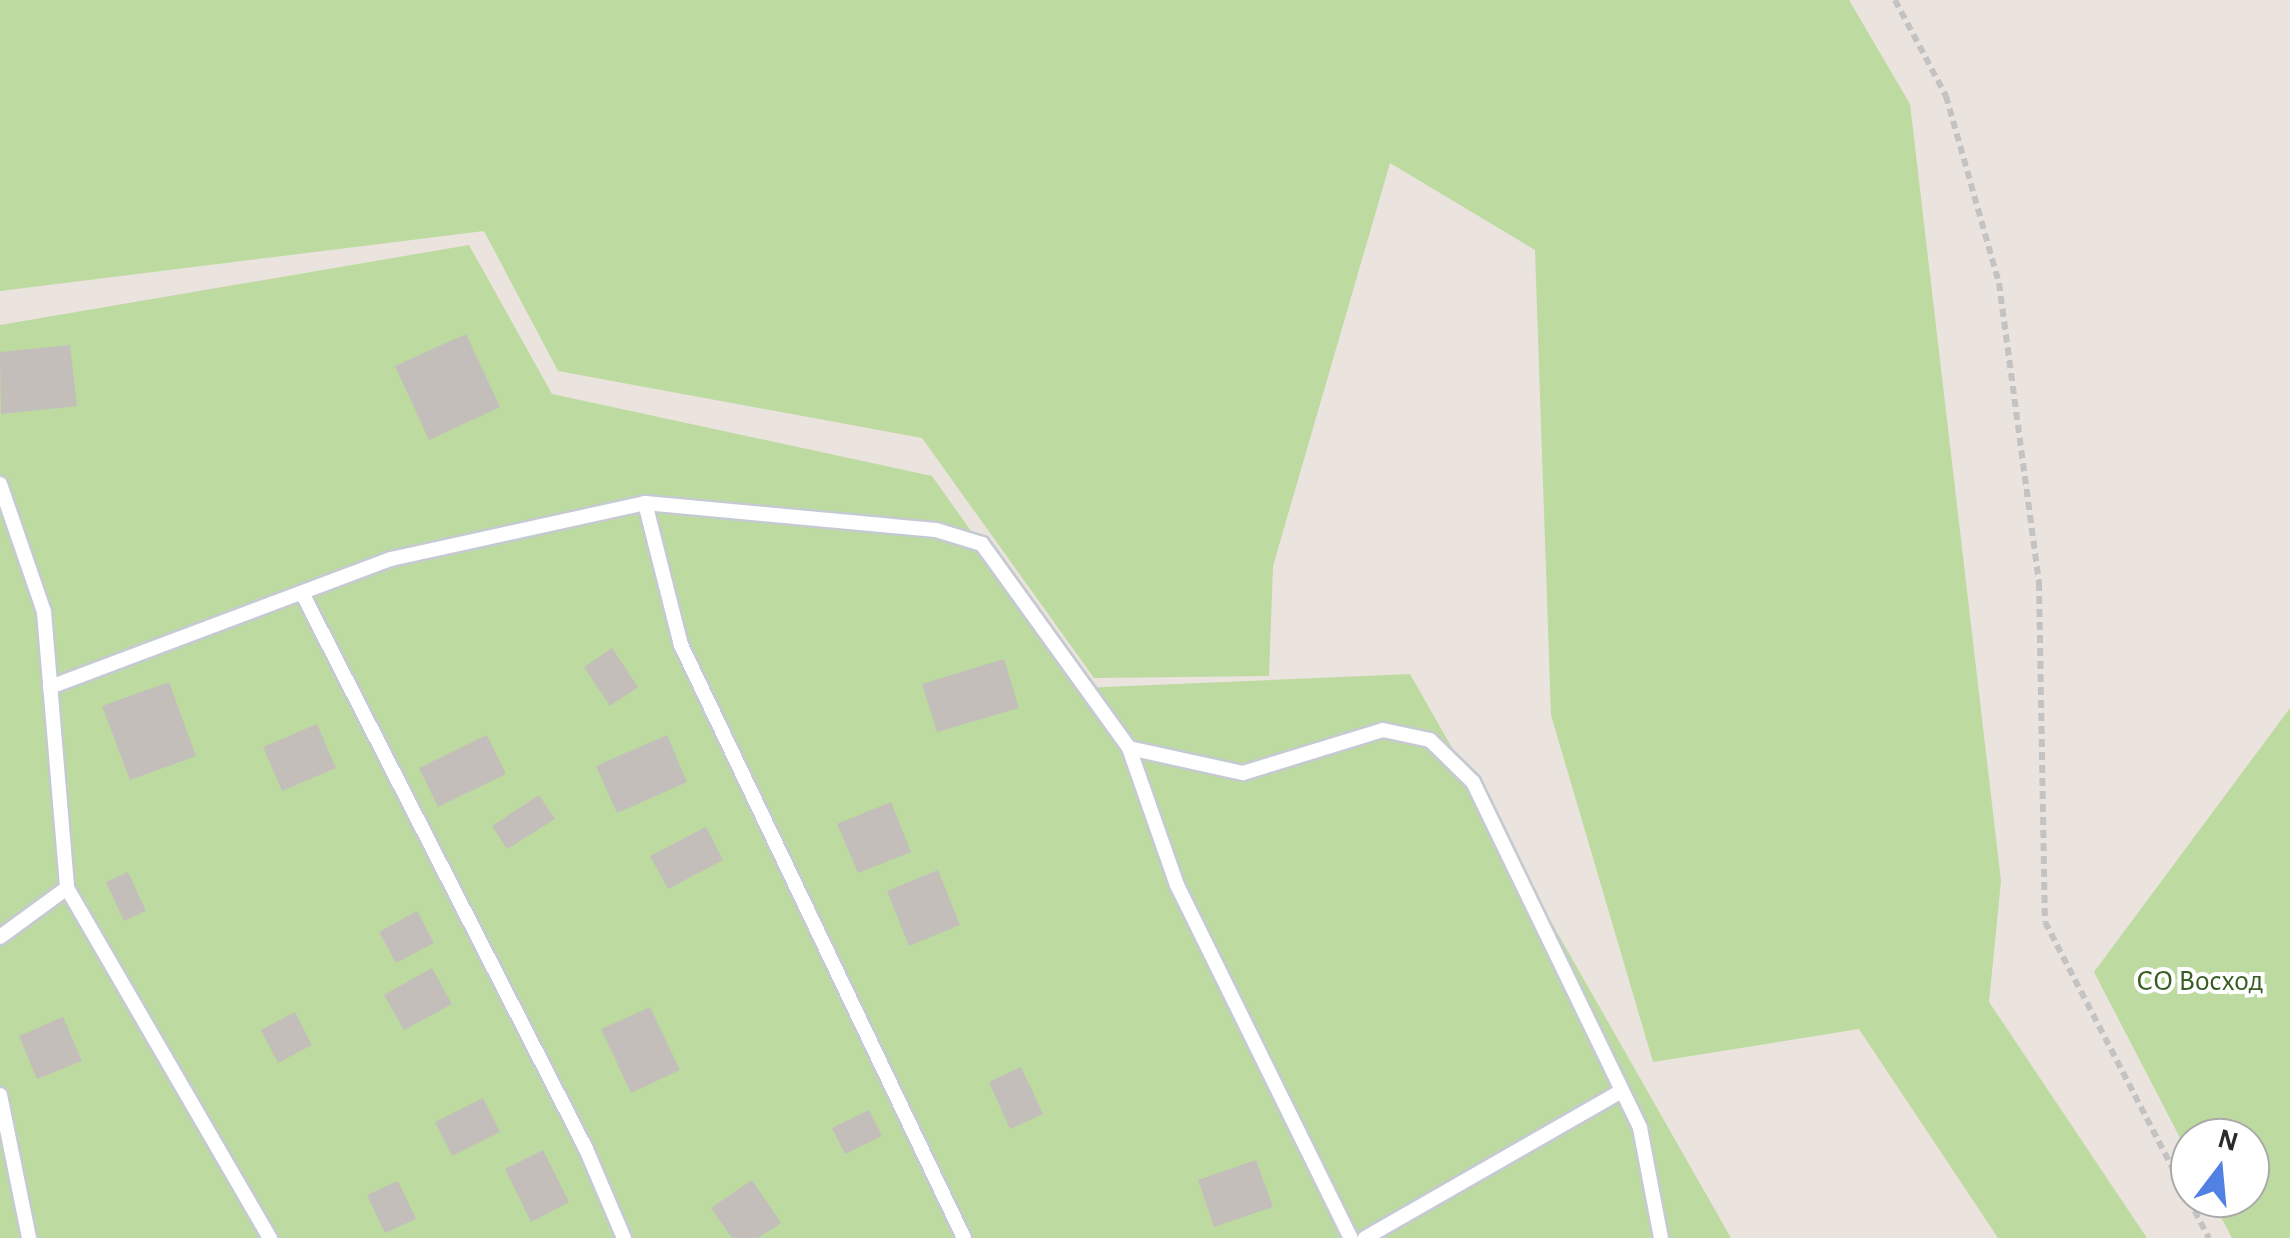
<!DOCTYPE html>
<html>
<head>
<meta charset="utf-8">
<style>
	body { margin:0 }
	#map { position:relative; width:2290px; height:1238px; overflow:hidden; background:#eae3de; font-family:"Alegreya Sans",sans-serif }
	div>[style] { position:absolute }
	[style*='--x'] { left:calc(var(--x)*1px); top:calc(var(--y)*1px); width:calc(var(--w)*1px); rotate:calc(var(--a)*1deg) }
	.green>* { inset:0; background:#bddaa1 }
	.building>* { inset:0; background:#c3beb9 }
	.path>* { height:6px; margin-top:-3px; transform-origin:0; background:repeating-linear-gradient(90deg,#c3c3c3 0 8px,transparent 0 13px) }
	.roads { filter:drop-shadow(2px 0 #c5cad2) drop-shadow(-2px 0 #c5cad2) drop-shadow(0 2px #c5cad2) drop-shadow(0 -2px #c5cad2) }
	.service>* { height:14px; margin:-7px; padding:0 7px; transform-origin:7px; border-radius:7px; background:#fff }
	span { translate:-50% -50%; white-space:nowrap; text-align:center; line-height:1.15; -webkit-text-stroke:8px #fff; paint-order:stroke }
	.park-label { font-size:30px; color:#385e23 }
	.north { position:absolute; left:2170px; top:1118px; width:100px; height:100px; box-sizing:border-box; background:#fff; border:2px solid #aaa; border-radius:50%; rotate:16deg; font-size:28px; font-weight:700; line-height:40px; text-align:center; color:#2a2a2a }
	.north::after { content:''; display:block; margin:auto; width:35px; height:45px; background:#5182e3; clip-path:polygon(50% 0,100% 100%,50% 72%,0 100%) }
</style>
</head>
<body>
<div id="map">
	<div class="green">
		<div style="clip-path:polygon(0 0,1849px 0,1910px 104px,2001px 881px,1989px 1002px,2147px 1238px,1998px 1238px,1859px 1029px,1653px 1062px,1551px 715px,1535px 250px,1390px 163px,1273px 566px,1269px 676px,1094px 678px,922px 438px,558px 371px,484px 231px,0 291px)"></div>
		<div style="clip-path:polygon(469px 245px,552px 394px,932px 476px,1082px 688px,1410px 674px,1731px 1238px,0 1238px,0 325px)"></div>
		<div style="clip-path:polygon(2290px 708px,2290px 1238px,2232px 1238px,2211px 1198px,2250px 1198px,2250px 1138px,2190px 1138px,2190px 1157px,2094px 972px)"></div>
	</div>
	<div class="building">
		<div style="clip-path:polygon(466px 334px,500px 407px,429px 440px,395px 366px)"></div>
		<div style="clip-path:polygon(70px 345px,77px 406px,1px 414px,0 352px)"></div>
		<div style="clip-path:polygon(612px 648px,638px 687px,610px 706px,584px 667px)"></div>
		<div style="clip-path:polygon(1004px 659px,1019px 708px,937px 732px,922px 684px)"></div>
		<div style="clip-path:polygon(169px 682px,196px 756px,130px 780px,102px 706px)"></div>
		<div style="clip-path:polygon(317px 724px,336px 768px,282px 791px,263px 747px)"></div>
		<div style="clip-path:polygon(487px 735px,506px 774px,438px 807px,419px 768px)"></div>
		<div style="clip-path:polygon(667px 735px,687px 782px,617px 813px,596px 766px)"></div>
		<div style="clip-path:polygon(539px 795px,555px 819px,507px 849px,492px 826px)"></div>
		<div style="clip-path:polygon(891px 802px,911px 852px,858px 873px,837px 824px)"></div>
		<div style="clip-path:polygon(706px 827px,723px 860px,668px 889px,650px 856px)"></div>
		<div style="clip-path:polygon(938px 870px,960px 925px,909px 946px,887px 891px)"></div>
		<div style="clip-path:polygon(128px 872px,146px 911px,124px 921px,106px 882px)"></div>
		<div style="clip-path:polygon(417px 911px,434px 943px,396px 963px,379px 932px)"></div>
		<div style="clip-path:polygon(432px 968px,452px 1004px,404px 1030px,384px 995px)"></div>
		<div style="clip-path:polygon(650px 1007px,680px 1070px,631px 1093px,601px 1029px)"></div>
		<div style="clip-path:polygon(295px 1012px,312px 1045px,278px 1063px,261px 1030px)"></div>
		<div style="clip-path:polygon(63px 1017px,82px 1061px,37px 1079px,19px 1036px)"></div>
		<div style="clip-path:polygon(1021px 1067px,1043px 1114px,1010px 1129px,989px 1082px)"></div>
		<div style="clip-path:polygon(483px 1098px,500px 1132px,452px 1156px,435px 1122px)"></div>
		<div style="clip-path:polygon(869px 1110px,882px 1136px,845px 1154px,832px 1128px)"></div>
		<div style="clip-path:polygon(543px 1150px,569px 1202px,531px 1222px,505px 1169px)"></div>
		<div style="clip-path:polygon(1256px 1160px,1273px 1207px,1214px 1227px,1198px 1180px)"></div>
		<div style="clip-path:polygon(752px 1180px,781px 1223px,758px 1238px,732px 1238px,711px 1208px)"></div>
		<div style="clip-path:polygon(398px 1181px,416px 1219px,385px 1233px,367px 1195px)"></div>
	</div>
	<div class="path">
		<div style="--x:1895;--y:0;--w:109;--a:62"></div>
		<div style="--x:1946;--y:96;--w:194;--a:74.2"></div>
		<div style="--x:1999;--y:283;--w:303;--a:82.4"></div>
		<div style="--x:2039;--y:583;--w:339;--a:89"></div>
		<div style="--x:2045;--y:922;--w:356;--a:62.6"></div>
	</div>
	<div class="roads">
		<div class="service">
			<div style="--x:0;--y:484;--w:135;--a:71"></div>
			<div style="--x:44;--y:612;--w:277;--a:85.2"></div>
			<div style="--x:67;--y:888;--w:83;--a:143.8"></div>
			<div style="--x:645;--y:503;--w:146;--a:75.8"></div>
			<div style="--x:681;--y:645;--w:657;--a:64.49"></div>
			<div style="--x:302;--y:593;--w:624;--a:62.94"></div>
			<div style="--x:586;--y:1149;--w:97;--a:66.9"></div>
			<div style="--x:50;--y:687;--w:364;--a:-20.6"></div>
			<div style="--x:391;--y:559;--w:260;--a:-12.4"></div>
			<div style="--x:645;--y:503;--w:292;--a:5.3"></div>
			<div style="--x:936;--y:530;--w:48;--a:16.9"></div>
			<div style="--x:982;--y:544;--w:251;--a:54.2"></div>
			<div style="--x:1129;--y:748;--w:145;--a:70.7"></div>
			<div style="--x:1177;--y:885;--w:394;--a:63.8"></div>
			<div style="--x:1129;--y:748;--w:117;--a:12.4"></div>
			<div style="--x:1243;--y:773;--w:146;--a:-17.1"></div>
			<div style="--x:1383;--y:730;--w:48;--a:12"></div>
			<div style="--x:1430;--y:740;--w:60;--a:44.3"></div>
			<div style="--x:1473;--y:782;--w:384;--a:64.2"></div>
			<div style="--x:1640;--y:1128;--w:112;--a:79.2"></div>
			<div style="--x:67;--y:888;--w:405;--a:59.9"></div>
			<div style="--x:0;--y:1095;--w:146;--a:78.5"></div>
			<div style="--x:1365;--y:1238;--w:296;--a:-29.8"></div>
		</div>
	</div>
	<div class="park-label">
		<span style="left:2200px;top:981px">СО Восход</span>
	</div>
	<div class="north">N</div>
</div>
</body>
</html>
